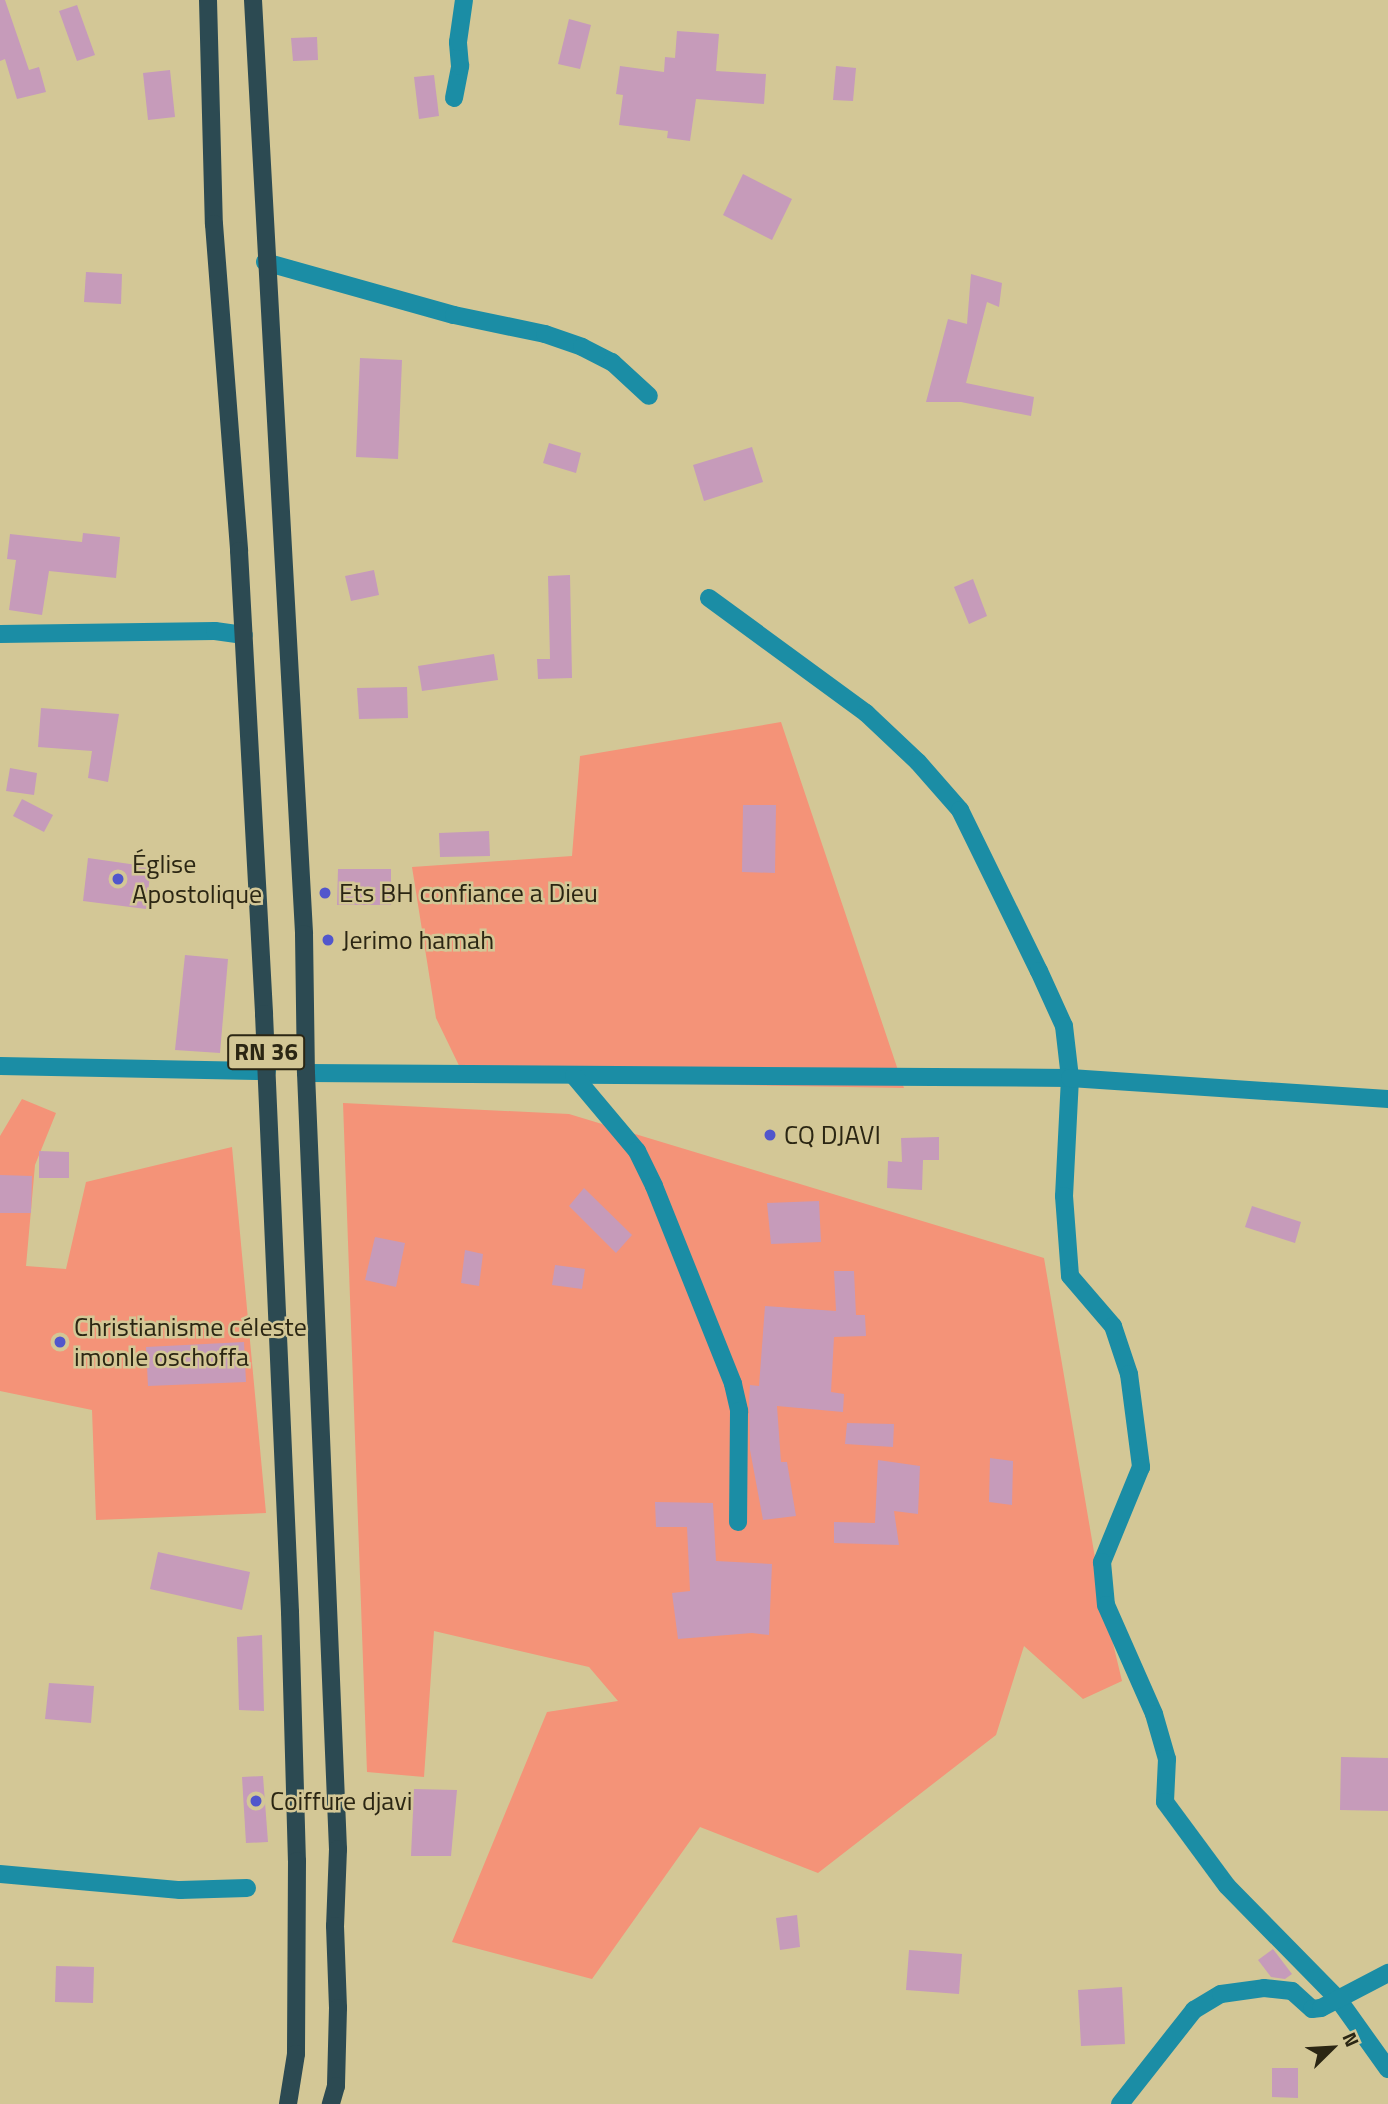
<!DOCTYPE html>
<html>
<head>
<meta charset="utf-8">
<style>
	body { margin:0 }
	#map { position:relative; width:1388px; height:2104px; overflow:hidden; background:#d3c796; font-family:"Titillium Web",sans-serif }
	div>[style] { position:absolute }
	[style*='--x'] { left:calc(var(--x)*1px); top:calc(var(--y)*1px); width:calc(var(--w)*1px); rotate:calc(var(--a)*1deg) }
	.green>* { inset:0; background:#f49378 }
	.building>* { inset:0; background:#c69bba }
	.minor>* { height:18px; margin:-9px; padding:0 9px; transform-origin:9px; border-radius:9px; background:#1b8da5 }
	.major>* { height:18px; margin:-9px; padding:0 9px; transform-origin:9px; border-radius:9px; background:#2c4a52 }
	.dots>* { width:19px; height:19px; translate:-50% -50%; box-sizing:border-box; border:4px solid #d3c796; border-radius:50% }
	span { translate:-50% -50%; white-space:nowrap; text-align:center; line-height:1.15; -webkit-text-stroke:5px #d3c796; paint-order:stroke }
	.shield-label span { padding:2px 5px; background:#d3c796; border:2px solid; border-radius:5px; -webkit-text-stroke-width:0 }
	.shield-label { font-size:24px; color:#2b2613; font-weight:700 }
	.poi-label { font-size:26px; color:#2b2613 }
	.left { translate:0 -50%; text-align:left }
	.north { position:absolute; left:1297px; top:2013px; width:70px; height:70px; -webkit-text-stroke:5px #d3c796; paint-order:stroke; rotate:66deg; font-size:19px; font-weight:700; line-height:28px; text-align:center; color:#2b2613 }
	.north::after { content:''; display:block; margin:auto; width:24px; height:32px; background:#2b2613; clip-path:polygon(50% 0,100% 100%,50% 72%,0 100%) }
</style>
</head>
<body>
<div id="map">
	<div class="green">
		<div style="clip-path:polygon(781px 722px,904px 1088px,466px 1080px,436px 1018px,412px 867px,572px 856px,580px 756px)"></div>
		<div style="clip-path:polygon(22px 1099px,56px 1113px,35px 1165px,26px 1266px,66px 1269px,86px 1182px,232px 1147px,266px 1513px,96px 1520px,92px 1410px,0 1391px,0 1136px)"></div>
		<div style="clip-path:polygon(343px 1103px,569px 1114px,1044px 1258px,1101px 1593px,1122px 1681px,1083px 1699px,1024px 1646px,996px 1735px,818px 1873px,700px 1827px,592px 1979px,452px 1942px,547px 1712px,618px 1701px,589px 1667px,434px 1631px,424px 1777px,367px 1772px)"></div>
	</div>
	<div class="building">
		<div style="clip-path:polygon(0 0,5px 0,29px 70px,39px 67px,46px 92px,17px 99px,5px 59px,0 61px)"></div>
		<div style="clip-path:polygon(77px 5px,95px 55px,77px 61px,59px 11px)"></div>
		<div style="clip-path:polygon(569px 19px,591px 25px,580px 69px,558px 64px)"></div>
		<div style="clip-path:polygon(677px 31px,719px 34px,716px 71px,766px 74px,764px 104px,696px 99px,690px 141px,667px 138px,668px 131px,619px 125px,623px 95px,616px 94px,620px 66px,664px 72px,665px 57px,675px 58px)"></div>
		<div style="clip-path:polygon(317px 37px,318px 60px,293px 61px,291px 38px)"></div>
		<div style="clip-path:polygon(836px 66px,856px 68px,853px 101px,833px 100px)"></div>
		<div style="clip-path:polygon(170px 70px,175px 117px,148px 120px,143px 73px)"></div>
		<div style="clip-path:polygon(434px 75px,439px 116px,419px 119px,414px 77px)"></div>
		<div style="clip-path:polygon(743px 174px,792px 199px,772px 240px,723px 215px)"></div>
		<div style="clip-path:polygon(86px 272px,122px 274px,121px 304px,84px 302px)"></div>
		<div style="clip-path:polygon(971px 274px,1002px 283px,999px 307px,987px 302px,966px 383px,1034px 397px,1031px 416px,961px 402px,926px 402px,948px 319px,967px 324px)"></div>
		<div style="clip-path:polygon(360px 358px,402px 360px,398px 459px,356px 457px)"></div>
		<div style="clip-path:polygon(549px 443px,581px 453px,576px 473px,543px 463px)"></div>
		<div style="clip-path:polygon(752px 447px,763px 482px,704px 501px,693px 465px)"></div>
		<div style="clip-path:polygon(83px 533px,120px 537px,116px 578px,49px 571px,42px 615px,9px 610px,16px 560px,7px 559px,10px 534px,82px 542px)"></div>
		<div style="clip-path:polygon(374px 570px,379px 595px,351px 601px,345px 576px)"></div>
		<div style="clip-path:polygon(570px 575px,572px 678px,538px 679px,537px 659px,550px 659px,548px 576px)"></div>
		<div style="clip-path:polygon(973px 579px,987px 616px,969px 624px,954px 587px)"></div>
		<div style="clip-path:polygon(494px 654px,498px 680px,422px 691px,418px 666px)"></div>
		<div style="clip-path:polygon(407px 687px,408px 718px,359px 719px,357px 688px)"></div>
		<div style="clip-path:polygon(41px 708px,119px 714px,108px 782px,88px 778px,92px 751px,38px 747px)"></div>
		<div style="clip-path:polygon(10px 768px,37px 773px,34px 795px,6px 791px)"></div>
		<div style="clip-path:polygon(22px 799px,53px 815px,44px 832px,13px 816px)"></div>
		<div style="clip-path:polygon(743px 805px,776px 805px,775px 873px,742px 872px)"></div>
		<div style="clip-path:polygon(489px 831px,490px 856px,440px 857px,439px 833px)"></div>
		<div style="clip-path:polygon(88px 858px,151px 867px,146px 909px,83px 901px)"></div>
		<div style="clip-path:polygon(338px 869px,391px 869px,391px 905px,337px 905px)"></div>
		<div style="clip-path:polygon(185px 955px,228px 959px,220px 1053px,175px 1050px)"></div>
		<div style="clip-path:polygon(939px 1137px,939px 1160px,923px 1160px,922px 1190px,887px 1188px,888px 1161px,902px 1162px,901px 1138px)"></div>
		<div style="clip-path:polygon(39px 1151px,69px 1152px,69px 1178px,39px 1178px)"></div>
		<div style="clip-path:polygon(0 1175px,32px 1176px,31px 1213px,0 1213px)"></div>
		<div style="clip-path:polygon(584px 1188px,632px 1235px,616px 1253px,569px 1206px)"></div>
		<div style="clip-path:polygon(819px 1201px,821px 1242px,771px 1244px,767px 1203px)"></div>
		<div style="clip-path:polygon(1252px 1206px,1301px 1222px,1295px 1243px,1245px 1227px)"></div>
		<div style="clip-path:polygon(375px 1237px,405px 1243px,396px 1287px,365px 1280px)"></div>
		<div style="clip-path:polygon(465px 1250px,483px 1254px,479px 1286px,461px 1283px)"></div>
		<div style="clip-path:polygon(555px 1265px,585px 1269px,582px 1289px,552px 1285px)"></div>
		<div style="clip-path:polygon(834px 1271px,854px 1271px,856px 1315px,865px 1315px,866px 1336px,834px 1337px,831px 1392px,844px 1394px,843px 1412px,777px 1406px,781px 1462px,787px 1462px,796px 1516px,763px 1520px,750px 1450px,749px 1402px,750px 1385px,759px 1386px,765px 1306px,836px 1311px)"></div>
		<div style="clip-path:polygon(244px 1342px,246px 1382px,148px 1386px,146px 1347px)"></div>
		<div style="clip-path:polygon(847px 1423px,894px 1424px,893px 1447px,845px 1444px)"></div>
		<div style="clip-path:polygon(990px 1458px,1013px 1461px,1012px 1505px,989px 1502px)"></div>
		<div style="clip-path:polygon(878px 1460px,920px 1466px,918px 1514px,894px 1511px,899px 1545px,834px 1543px,834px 1522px,875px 1523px)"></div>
		<div style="clip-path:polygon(655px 1502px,713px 1503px,716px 1561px,772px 1564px,769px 1635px,752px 1633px,678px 1639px,672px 1593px,690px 1591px,687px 1527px,656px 1527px)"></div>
		<div style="clip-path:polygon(158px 1552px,250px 1572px,242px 1610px,150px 1589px)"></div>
		<div style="clip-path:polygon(262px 1635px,264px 1711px,239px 1710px,237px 1637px)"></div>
		<div style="clip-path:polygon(49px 1683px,94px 1686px,91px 1723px,45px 1719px)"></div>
		<div style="clip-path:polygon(1341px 1757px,1388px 1758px,1388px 1811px,1340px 1810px)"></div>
		<div style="clip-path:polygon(263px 1776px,268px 1842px,246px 1843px,242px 1777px)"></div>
		<div style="clip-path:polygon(414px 1789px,457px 1790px,451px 1856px,411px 1856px)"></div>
		<div style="clip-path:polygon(797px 1915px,800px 1947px,780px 1950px,776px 1918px)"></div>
		<div style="clip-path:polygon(1273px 1949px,1292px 1974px,1285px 1979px,1271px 1977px,1258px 1960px)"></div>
		<div style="clip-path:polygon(909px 1950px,962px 1954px,959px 1994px,906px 1990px)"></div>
		<div style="clip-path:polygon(56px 1966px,94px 1967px,93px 2003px,55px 2002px)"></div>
		<div style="clip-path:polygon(1122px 1987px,1125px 2044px,1081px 2046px,1078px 1990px)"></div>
		<div style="clip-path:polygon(1272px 2068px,1298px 2068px,1298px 2098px,1272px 2097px)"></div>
	</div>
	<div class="minor">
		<div style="--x:454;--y:98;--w:33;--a:-79"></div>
		<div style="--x:460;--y:66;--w:24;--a:-95"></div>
		<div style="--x:458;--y:42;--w:42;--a:-81.9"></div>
		<div style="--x:265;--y:262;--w:196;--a:15.7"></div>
		<div style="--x:454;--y:315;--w:93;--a:11.8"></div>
		<div style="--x:545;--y:334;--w:39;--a:19"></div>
		<div style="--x:582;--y:347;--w:34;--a:27"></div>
		<div style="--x:612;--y:362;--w:50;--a:42.6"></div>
		<div style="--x:709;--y:598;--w:195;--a:36.2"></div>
		<div style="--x:866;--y:713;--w:71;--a:43.3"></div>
		<div style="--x:918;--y:762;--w:64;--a:48.8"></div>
		<div style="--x:960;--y:810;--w:179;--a:63.9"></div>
		<div style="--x:1039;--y:971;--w:60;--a:65.6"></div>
		<div style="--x:1064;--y:1026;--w:52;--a:83.4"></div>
		<div style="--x:1070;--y:1078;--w:118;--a:92.9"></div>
		<div style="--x:1064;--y:1196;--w:80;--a:85.7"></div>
		<div style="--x:1070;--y:1276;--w:66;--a:49.3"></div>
		<div style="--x:1113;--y:1326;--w:51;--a:71.6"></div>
		<div style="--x:1129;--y:1374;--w:94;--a:82.6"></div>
		<div style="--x:1141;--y:1467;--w:103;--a:112.3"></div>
		<div style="--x:1102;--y:1562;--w:43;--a:84.7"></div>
		<div style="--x:1106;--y:1605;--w:119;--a:66.2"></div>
		<div style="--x:1154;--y:1714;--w:47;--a:73.9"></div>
		<div style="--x:1167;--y:1759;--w:43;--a:92.7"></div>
		<div style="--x:1165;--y:1802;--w:104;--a:53.6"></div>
		<div style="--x:1227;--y:1886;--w:158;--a:45.5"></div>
		<div style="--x:1338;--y:1999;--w:86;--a:54.5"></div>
		<div style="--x:0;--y:634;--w:215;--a:-0.8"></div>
		<div style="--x:215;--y:631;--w:29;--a:8"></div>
		<div style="--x:0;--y:1066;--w:267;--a:1.1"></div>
		<div style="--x:306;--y:1073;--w:764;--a:0.37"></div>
		<div style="--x:1070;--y:1078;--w:319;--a:3.8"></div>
		<div style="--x:574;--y:1076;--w:98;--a:50"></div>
		<div style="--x:637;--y:1151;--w:39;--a:64"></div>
		<div style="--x:654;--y:1186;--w:213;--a:68.2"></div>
		<div style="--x:733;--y:1384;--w:28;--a:77"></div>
		<div style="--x:739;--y:1411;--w:111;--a:90.5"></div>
		<div style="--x:0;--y:1874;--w:181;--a:5.1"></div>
		<div style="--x:180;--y:1890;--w:67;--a:-1.7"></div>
		<div style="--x:1120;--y:2104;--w:120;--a:-51.8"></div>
		<div style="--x:1194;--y:2010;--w:31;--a:-31"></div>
		<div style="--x:1221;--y:1994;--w:43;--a:-7.9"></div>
		<div style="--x:1264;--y:1988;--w:28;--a:6"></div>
		<div style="--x:1292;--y:1991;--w:27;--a:42"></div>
		<div style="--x:1312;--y:2009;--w:9;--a:-6"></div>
		<div style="--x:1321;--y:2008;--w:76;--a:-27.6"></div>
	</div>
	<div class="major">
		<div style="--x:208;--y:0;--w:224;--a:88.5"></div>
		<div style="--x:214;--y:224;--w:328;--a:85.6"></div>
		<div style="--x:239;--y:551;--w:464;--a:86.9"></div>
		<div style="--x:264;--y:1014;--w:599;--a:87.51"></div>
		<div style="--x:290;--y:1612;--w:249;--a:88.4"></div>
		<div style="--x:297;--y:1861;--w:193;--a:90.3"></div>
		<div style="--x:296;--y:2054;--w:51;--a:99.1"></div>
		<div style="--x:253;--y:0;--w:935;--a:86.87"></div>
		<div style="--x:304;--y:934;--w:139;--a:89.2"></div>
		<div style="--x:306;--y:1073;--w:777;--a:87.64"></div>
		<div style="--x:338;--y:1849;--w:77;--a:92.2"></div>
		<div style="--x:335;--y:1926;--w:82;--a:87.9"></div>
		<div style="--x:338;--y:2008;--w:78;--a:91.5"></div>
		<div style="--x:336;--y:2086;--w:19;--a:106"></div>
	</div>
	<div class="dots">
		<div style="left:118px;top:879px;background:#5156cc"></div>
		<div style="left:325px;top:893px;background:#5156cc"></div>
		<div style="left:328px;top:940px;background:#5156cc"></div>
		<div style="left:770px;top:1135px;background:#5156cc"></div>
		<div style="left:60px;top:1342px;background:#5156cc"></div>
		<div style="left:256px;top:1801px;background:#5156cc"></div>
	</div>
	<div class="shield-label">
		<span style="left:266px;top:1052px">RN 36</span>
	</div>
	<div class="poi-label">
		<span class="left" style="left:132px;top:879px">Église<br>Apostolique</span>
		<span class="left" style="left:339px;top:893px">Ets BH confiance a Dieu</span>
		<span class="left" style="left:342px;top:940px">Jerimo hamah</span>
		<span class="left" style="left:784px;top:1135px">CQ DJAVI</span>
		<span class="left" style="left:74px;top:1342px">Christianisme céleste<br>imonle oschoffa</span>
		<span class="left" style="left:270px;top:1801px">Coiffure djavi</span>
	</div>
	<div class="north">N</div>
</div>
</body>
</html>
